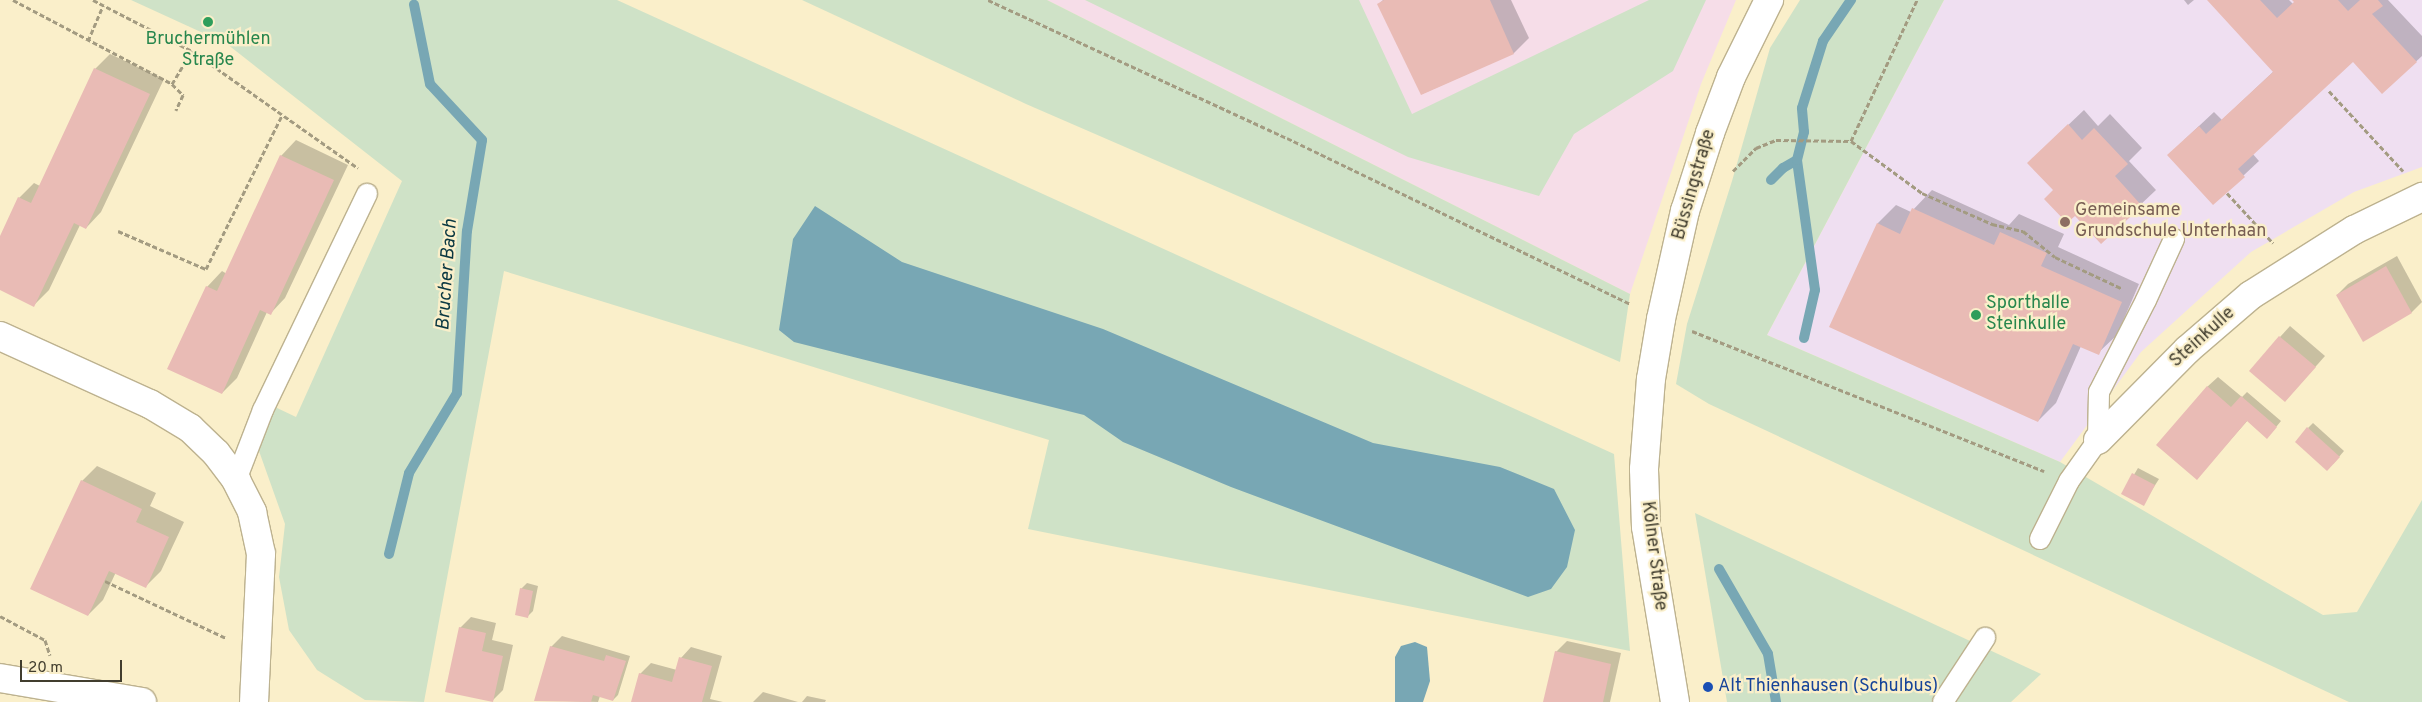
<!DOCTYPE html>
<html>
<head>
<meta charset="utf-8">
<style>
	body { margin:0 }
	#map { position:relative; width:2422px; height:702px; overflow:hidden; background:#faefca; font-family:Overpass,sans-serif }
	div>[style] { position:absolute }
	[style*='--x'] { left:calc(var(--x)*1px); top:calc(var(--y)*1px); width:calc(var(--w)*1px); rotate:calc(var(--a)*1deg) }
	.industrial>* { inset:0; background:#f6dde8 }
	.education>* { inset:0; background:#efdff1 }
	.green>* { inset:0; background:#cfe2c7 }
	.water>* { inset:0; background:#78a7b4 }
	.shadow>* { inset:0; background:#0003 }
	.stream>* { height:10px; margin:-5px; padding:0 5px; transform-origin:5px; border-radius:5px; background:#78a7b4 }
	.building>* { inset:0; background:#e9bbb5 }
	.path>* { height:3px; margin-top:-1.5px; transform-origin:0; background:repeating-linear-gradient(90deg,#a39b81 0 5px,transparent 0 7.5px) }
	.roads { filter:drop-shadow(1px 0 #bdb28f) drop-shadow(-1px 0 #bdb28f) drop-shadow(0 1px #bdb28f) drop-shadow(0 -1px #bdb28f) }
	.service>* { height:20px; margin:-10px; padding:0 10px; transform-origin:10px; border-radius:10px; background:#fff }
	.minor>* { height:28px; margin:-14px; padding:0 14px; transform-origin:14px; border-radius:14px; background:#fff }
	.dots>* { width:14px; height:14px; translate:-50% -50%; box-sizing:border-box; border:2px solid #faefca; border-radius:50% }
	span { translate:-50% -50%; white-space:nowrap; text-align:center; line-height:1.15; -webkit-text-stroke:4.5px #faefca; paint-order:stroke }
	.leisure-label { font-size:18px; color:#27864d }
	.left { translate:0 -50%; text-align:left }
	.street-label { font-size:18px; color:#413d2e }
	.education-label { font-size:18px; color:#785e54 }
	.transit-label { font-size:18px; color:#164399 }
	.water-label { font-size:19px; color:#0a3842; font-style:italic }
	.scale { position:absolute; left:20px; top:660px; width:102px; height:22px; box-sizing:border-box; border:2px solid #413d2e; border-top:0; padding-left:6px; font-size:15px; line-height:18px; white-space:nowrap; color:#413d2e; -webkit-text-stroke:4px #faefca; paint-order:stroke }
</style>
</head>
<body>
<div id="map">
	<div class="industrial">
		<div style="clip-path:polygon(1047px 0,1736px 0,1701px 84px,1630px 294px)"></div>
	</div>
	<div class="education">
		<div style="clip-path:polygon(1944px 0,2422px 0,2422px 167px,2354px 192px,2251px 252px,2141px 352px,2060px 462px,1767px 335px)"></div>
	</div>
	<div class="green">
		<div style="clip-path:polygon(131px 0,617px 0,1614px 454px,1630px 651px,1028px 529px,1049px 440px,504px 271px,424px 702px,365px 700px,317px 670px,289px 630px,279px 577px,285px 524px,259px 451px,275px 407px,296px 417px,402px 181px,227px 44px)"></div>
		<div style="clip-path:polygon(802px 0,1047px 0,1630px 294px,1620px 362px,1026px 104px)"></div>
		<div style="clip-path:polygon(1085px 0,1359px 0,1412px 114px,1649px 0,1706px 0,1673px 71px,1574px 134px,1539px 196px,1408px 157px)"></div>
		<div style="clip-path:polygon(1800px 0,1944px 0,1767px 335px,2060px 462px,2323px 615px,2357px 612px,2422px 500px,2422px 702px,2349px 702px,1709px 404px,1676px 384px,1687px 324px,1732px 181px,1770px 48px)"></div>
		<div style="clip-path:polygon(1695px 513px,2041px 674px,2011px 702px,1727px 702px)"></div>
	</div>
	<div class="water">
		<div style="clip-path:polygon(815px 206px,902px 262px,1103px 329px,1373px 443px,1500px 467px,1554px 489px,1575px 530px,1567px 567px,1551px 589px,1528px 597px,1231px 487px,1123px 442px,1084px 415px,794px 342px,779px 330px,793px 239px)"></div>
		<div style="clip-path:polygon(1415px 642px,1427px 647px,1430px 681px,1423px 702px,1395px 702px,1395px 657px,1401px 646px)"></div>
	</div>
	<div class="shadow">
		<div style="clip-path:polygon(1383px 0,1511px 0,1529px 38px,1514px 53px,1422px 94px,1379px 4px)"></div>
		<div style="clip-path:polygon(2184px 0,2194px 0,2188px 5px)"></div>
		<div style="clip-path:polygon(2209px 0,2289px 0,2293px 4px,2295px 2px,2294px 0,2388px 0,2422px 36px,2422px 56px,2382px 93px,2353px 60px,2252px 153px,2259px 161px,2214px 203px,2184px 140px,2214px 112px,2222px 120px,2274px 71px)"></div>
		<div style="clip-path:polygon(110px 54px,164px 79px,101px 212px,86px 228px,80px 225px,49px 290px,34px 305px,0 289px,0 239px,19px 198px,34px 183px,40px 186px,95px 69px)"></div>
		<div style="clip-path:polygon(2084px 110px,2098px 126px,2110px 114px,2142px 148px,2129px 161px,2156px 190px,2101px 242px,2054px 190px,2044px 148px)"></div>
		<div style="clip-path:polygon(296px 140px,348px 165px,285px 298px,270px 314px,267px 312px,237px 378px,222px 393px,207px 287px,222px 271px,227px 274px,281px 156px)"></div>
		<div style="clip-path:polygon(1932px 190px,2009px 225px,2019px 214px,2064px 234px,2058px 247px,2139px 284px,2117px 335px,2098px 353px,2081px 346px,2056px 403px,2038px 421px,1831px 326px,1878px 223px,1896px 205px,1911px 212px)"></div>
		<div style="clip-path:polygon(2397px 256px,2422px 302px,2412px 312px,2363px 340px,2337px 295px,2348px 284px)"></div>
		<div style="clip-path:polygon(2290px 326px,2325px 356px,2285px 401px,2280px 337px)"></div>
		<div style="clip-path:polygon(2218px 377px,2242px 397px,2247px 392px,2281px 421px,2272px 432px,2248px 420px,2196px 479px,2207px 387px)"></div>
		<div style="clip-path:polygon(2313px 423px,2344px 451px,2333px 464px,2308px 428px)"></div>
		<div style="clip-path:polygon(97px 466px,156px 493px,150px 506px,184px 522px,161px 571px,146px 586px,116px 572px,103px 600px,88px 615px,82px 481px)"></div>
		<div style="clip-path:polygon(2138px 468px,2159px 479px,2143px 504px,2123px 493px)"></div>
		<div style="clip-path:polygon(527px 583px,538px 586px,533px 611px,528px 616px,521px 589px)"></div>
		<div style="clip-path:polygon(471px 617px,496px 623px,492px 640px,513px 645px,503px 690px,492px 701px,460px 628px)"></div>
		<div style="clip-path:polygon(562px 636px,630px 656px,618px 695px,613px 700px,600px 696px,598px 702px,536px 700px,551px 647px)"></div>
		<div style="clip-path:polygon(1567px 641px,1621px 653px,1610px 702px,1545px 702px,1556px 652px)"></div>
		<div style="clip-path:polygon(691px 647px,722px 656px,710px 699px,723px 702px,633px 702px,640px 674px,651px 663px,677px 670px,681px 658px)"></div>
		<div style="clip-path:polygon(763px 692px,798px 702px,753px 702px)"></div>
		<div style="clip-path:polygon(807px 696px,826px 700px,825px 702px,802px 702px)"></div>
	</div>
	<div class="stream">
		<div style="--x:1771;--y:180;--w:17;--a:-45"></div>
		<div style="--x:1783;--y:168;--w:16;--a:-30"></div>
		<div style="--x:1804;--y:338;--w:49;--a:-77.1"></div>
		<div style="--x:1815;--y:290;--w:131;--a:-97.9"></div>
		<div style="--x:1797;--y:160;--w:29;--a:-76"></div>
		<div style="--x:1804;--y:132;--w:24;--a:-95"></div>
		<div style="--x:1802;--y:108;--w:70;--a:-72.6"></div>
		<div style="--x:1823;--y:41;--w:50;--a:-55.7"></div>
		<div style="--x:389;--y:554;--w:83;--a:-76.1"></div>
		<div style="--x:409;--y:473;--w:93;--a:-59"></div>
		<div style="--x:457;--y:393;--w:162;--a:-86.5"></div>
		<div style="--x:467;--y:231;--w:92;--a:-80.6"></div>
		<div style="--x:482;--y:140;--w:76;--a:-132.9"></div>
		<div style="--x:430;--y:84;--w:81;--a:-101.4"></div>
		<div style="--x:1719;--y:569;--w:98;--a:60"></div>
		<div style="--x:1768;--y:654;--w:49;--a:80.5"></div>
	</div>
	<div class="building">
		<div style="clip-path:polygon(1384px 0,1490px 0,1514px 54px,1421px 95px,1377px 4px)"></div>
		<div style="clip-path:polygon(2207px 0,2260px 0,2277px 18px,2294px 2px,2292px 0,2338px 0,2348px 11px,2360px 0,2378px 0,2383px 6px,2372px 14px,2417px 62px,2382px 94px,2353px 62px,2238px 169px,2245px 177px,2213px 205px,2167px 155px,2199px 126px,2206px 134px,2273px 72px)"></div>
		<div style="clip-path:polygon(94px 68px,150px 94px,86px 229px,74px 223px,34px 307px,0 290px,0 236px,18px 197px,31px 203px)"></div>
		<div style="clip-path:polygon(2068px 124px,2082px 140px,2094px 128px,2128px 164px,2115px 176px,2142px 206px,2101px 244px,2075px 216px,2067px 223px,2044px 199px,2053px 190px,2027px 163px)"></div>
		<div style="clip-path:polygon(280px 155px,334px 180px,271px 315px,260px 310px,222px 394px,167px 369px,206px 286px,217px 291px)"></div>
		<div style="clip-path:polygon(1912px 208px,1994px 245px,2000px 232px,2047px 253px,2041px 266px,2122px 302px,2099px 355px,2073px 344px,2038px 422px,1829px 327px,1877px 223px,1900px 234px)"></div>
		<div style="clip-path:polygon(2386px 266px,2412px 313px,2363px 342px,2336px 295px)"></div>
		<div style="clip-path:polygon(2279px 336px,2316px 367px,2285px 402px,2249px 371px)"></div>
		<div style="clip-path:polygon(2207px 386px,2231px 407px,2241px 396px,2277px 427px,2267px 439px,2247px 421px,2197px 480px,2156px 445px)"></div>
		<div style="clip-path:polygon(2307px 427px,2340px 457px,2327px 471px,2295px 442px)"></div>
		<div style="clip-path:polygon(2132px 473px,2155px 485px,2144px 506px,2121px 494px)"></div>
		<div style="clip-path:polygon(81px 480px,142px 509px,136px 522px,169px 537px,146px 588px,109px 571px,88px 616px,30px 589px)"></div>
		<div style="clip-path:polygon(520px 588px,533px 591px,528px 618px,515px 615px)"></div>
		<div style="clip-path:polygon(459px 627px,486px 633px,482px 651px,503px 656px,493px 702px,445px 692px)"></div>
		<div style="clip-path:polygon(550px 646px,604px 661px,606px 655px,626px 661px,613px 701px,593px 695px,591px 702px,534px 701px)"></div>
		<div style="clip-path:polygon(1555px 651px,1611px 664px,1603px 702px,1543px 702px)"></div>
		<div style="clip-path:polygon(679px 657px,712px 666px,702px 702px,631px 702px,639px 673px,672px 682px)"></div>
	</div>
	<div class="path">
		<div style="--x:13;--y:0;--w:180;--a:27.8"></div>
		<div style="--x:172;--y:84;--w:16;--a:45"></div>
		<div style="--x:183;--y:95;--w:17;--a:115"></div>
		<div style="--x:93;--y:0;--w:111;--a:27.3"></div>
		<div style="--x:192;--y:51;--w:203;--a:35.2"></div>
		<div style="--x:988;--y:0;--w:329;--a:24.8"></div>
		<div style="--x:1287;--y:138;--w:382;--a:25.8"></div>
		<div style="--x:88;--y:41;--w:39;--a:-67"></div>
		<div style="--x:172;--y:84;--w:39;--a:-59"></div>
		<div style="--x:2329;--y:91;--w:109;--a:47.2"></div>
		<div style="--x:1851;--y:141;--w:156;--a:-64.9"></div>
		<div style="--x:1733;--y:171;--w:33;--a:-45"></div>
		<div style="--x:1756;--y:148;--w:22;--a:-22"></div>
		<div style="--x:1776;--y:140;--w:75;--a:0.8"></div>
		<div style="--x:1851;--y:141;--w:88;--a:36.2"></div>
		<div style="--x:1922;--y:193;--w:77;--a:23.9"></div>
		<div style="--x:1992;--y:224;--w:32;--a:13"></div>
		<div style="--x:2023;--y:231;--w:41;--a:39.1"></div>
		<div style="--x:2055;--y:257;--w:73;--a:25.2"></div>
		<div style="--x:2227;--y:193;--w:68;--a:47.4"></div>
		<div style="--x:118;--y:231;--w:96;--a:23.4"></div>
		<div style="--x:206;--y:269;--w:172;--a:-63.7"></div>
		<div style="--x:1692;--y:331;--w:379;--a:21.7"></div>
		<div style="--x:105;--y:581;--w:134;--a:25.2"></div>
		<div style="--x:0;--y:616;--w:51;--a:28.1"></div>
		<div style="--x:45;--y:640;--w:16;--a:72"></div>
	</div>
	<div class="roads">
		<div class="service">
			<div style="--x:236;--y:480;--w:75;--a:-68.9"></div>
			<div style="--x:263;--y:410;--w:240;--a:-64.3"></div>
			<div style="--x:2040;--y:539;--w:65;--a:-63.4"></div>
			<div style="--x:2069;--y:481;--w:50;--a:-54.7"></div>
			<div style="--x:2098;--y:440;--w:48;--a:-88.8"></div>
			<div style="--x:2099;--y:392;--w:103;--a:-62.9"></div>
			<div style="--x:2146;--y:300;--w:67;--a:-65.3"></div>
			<div style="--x:1943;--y:702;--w:77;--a:-56.7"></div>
		</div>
		<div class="minor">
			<div style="--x:0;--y:336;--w:165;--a:24.4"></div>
			<div style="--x:150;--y:404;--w:47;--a:31"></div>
			<div style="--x:190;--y:428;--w:36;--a:44"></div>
			<div style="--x:216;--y:453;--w:34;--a:53"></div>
			<div style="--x:236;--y:480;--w:36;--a:63"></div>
			<div style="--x:252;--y:512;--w:43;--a:77.9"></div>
			<div style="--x:261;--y:554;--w:148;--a:92.7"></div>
			<div style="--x:2098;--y:440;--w:127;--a:-45.3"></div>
			<div style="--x:2187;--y:350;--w:84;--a:-40.7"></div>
			<div style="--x:2251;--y:295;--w:122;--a:-32.3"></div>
			<div style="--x:2354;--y:230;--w:76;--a:-25.9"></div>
			<div style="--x:0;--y:678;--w:144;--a:9.6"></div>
			<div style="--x:1675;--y:702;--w:177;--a:-99.4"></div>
			<div style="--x:1646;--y:527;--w:58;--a:-92"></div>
			<div style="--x:1644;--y:469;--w:90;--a:-85.6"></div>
			<div style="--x:1651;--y:379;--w:61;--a:-80.5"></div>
			<div style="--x:1661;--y:319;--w:111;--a:-77.5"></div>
			<div style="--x:1685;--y:211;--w:82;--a:-72.2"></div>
			<div style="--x:1710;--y:133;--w:60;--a:-69.4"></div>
			<div style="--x:1731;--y:77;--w:86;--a:-63.7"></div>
		</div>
	</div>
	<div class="dots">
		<div style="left:208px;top:22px;background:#2e9e5b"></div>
		<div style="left:2065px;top:222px;background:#8d6e63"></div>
		<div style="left:1976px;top:315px;background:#2e9e5b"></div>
		<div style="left:1708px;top:687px;background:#1a4fb4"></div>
	</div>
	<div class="leisure-label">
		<span style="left:208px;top:51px">Bruchermühlen<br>Straße</span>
		<span class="left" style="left:1986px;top:315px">Sporthalle<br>Steinkulle</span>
	</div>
	<div class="street-label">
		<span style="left:1695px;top:185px;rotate:-74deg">Büssingstraße</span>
		<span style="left:2203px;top:338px;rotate:-42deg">Steinkulle</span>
		<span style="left:1653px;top:556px;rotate:83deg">Kölner Straße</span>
	</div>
	<div class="education-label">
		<span class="left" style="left:2075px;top:222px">Gemeinsame<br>Grundschule Unterhaan</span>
	</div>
	<div class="transit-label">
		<span class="left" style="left:1718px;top:687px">Alt Thienhausen (Schulbus)</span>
	</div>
	<div class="water-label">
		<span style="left:448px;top:275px;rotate:-86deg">Brucher Bach</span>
	</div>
	<div class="scale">20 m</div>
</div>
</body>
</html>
